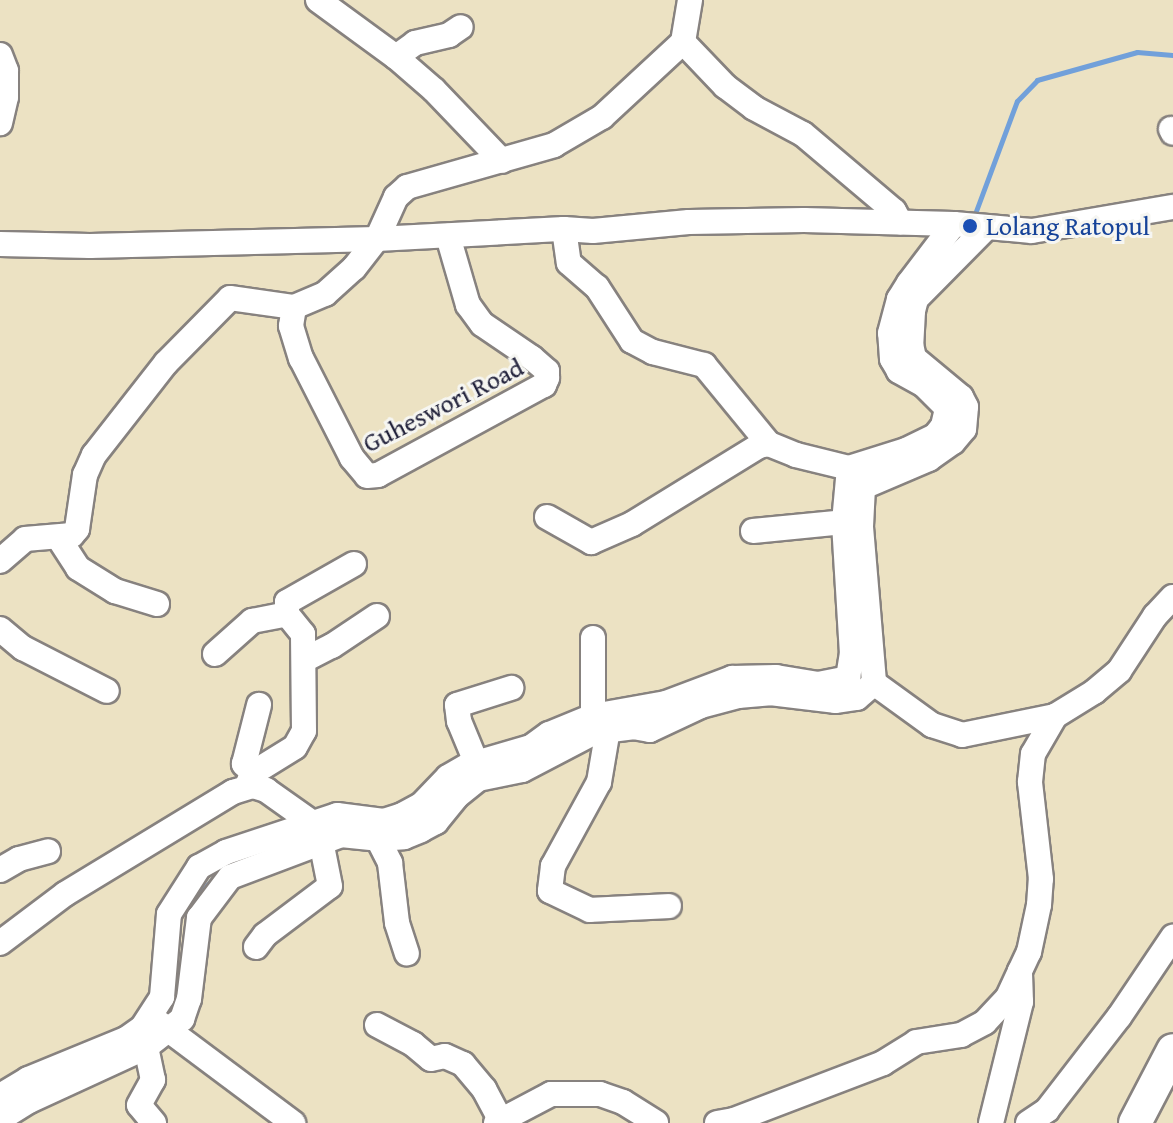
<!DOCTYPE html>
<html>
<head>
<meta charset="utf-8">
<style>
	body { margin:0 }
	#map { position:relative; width:1173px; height:1123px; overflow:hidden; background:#ece2c3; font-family:"Gentium Book Plus",serif }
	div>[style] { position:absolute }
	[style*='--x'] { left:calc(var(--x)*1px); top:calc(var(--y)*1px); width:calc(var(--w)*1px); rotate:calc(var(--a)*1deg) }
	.stream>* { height:5px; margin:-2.5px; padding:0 2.5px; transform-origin:2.5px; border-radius:2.5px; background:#71a0da }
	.roads { filter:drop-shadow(2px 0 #87827f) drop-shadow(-2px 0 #87827f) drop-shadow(0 2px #87827f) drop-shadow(0 -2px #87827f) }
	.minor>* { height:24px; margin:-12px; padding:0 12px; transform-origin:12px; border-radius:12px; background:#fff }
	.major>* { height:32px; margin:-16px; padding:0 16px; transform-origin:16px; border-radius:16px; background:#fff }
	.dots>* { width:22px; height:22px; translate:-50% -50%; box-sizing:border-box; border:4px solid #f6f6f2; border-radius:50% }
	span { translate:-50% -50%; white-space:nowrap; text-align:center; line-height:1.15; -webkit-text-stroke:6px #f6f6f2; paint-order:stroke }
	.transit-label { font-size:26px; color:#164399 }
	.left { translate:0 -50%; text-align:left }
	.street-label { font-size:26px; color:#22223b }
</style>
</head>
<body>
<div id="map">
	<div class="stream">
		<div style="--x:976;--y:211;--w:117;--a:-69.6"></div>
		<div style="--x:1017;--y:101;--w:29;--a:-46"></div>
		<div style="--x:1037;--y:80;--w:104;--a:-15.6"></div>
		<div style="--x:1137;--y:52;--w:36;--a:5"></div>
		<div style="--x:187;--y:921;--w:20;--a:-75"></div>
		<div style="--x:192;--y:902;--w:50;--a:-48.3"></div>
	</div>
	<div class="roads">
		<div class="minor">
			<div style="--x:318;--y:0;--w:97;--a:36.2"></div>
			<div style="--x:396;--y:57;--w:50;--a:41"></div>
			<div style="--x:434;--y:90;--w:98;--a:46.2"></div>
			<div style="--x:683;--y:42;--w:61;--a:46.3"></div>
			<div style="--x:725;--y:86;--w:36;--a:37"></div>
			<div style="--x:754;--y:108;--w:55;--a:28"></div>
			<div style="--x:803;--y:134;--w:119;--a:40.2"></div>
			<div style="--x:894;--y:211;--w:13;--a:61"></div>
			<div style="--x:0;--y:55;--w:17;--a:69"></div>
			<div style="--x:6;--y:71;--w:26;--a:90"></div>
			<div style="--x:6;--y:97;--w:27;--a:103"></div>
			<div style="--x:396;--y:57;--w:24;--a:-36"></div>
			<div style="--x:415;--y:43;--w:35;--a:-13"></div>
			<div style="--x:449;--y:35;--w:14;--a:-34"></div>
			<div style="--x:1171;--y:129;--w:4;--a:63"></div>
			<div style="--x:987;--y:227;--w:101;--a:134.6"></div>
			<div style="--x:916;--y:299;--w:12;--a:104"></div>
			<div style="--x:913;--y:311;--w:33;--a:93"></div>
			<div style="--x:911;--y:344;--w:14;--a:78"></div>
			<div style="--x:914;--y:358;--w:61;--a:39.7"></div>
			<div style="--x:961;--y:397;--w:11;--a:63"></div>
			<div style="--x:966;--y:407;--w:22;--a:95"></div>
			<div style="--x:964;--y:429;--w:17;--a:130"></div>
			<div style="--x:953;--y:442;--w:29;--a:145"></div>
			<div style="--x:929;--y:459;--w:72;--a:157"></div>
			<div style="--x:863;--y:487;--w:40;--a:92.9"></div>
			<div style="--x:861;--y:527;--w:157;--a:85.2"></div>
			<div style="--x:874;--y:683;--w:72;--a:35.9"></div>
			<div style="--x:932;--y:725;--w:32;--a:18"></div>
			<div style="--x:962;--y:735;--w:95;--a:-11.5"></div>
			<div style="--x:1055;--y:716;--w:46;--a:-31.6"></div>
			<div style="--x:1094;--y:692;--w:33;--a:-40"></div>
			<div style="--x:1119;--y:671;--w:66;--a:-56.8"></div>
			<div style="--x:1155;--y:616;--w:26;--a:-47"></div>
			<div style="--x:564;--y:229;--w:34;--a:82"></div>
			<div style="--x:569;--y:263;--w:37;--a:41"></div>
			<div style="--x:597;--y:287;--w:64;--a:57.1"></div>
			<div style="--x:632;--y:341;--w:24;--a:28"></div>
			<div style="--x:653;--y:352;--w:53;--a:14.3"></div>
			<div style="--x:704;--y:365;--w:102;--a:50.6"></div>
			<div style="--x:0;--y:244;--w:90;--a:1.3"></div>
			<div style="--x:90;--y:246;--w:287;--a:-1.4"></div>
			<div style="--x:377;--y:239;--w:187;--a:-3.1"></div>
			<div style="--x:564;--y:229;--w:29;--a:4"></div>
			<div style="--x:593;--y:231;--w:96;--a:-5.4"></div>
			<div style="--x:689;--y:222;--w:115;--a:-1"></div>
			<div style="--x:804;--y:220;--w:150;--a:1.5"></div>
			<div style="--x:954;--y:224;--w:78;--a:5.1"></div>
			<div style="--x:1032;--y:231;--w:143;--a:-9.7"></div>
			<div style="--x:294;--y:307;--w:19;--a:99"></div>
			<div style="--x:291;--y:326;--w:34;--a:73"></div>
			<div style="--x:301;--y:358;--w:112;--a:63"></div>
			<div style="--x:352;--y:458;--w:23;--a:50"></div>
			<div style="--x:367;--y:476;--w:11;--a:-5"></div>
			<div style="--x:378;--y:475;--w:189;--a:-28.5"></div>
			<div style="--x:544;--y:385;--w:8;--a:-67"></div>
			<div style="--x:547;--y:378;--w:7;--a:-90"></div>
			<div style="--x:547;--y:371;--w:20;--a:-139"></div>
			<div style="--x:532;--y:358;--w:60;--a:-145.8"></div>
			<div style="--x:482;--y:324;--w:24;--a:-126"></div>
			<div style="--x:468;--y:305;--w:72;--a:-106.2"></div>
			<div style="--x:547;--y:517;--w:51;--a:29.6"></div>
			<div style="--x:591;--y:542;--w:45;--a:-23.7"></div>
			<div style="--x:632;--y:524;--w:149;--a:-31.6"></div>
			<div style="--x:759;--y:446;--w:10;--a:-11"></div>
			<div style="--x:769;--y:444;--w:29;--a:22"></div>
			<div style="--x:796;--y:455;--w:55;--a:13.8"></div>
			<div style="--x:849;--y:468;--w:60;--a:-17.5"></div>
			<div style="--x:906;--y:450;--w:32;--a:-26"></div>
			<div style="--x:935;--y:436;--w:13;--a:-51"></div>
			<div style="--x:943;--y:426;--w:18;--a:-77"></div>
			<div style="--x:947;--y:408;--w:33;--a:-135"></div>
			<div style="--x:924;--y:385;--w:29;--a:-151"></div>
			<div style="--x:899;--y:371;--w:14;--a:-120"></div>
			<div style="--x:892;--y:359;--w:26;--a:-94"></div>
			<div style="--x:890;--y:333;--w:35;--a:-75"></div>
			<div style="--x:899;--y:299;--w:19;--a:-58"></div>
			<div style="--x:909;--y:283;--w:74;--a:-52.7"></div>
			<div style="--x:753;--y:531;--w:91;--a:-5.6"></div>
			<div style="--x:58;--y:537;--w:37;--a:57"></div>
			<div style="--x:78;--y:568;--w:44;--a:31.9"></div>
			<div style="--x:115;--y:591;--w:44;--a:17.2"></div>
			<div style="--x:0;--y:561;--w:33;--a:-41"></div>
			<div style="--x:25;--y:539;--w:47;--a:-4.9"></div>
			<div style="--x:72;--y:535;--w:8;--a:-50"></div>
			<div style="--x:77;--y:529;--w:55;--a:-81.6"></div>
			<div style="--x:85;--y:475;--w:22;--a:-66"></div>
			<div style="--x:94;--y:455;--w:117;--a:-52"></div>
			<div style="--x:166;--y:363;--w:91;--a:-45.4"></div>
			<div style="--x:230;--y:298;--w:65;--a:8"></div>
			<div style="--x:294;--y:307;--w:34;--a:-23"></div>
			<div style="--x:325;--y:294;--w:39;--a:-42"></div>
			<div style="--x:354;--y:268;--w:37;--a:-52"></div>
			<div style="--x:377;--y:239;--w:46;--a:-65.7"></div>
			<div style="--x:396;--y:197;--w:15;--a:-42"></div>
			<div style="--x:407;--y:187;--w:153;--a:-15.9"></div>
			<div style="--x:554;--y:145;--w:56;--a:-30.3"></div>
			<div style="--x:602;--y:117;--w:110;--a:-42.8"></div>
			<div style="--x:683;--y:42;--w:43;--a:-80.5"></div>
			<div style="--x:0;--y:629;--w:30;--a:40"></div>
			<div style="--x:23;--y:648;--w:94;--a:27.1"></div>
			<div style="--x:593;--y:638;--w:78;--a:90"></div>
			<div style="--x:215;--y:654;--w:50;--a:-41.7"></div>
			<div style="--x:252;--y:621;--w:36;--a:-11"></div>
			<div style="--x:304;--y:660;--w:31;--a:-27"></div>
			<div style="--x:332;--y:646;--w:54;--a:-33.7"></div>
			<div style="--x:608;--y:729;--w:54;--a:99.6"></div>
			<div style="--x:599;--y:782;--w:96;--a:118.7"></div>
			<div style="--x:553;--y:866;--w:25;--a:97"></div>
			<div style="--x:550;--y:891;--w:44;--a:25.4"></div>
			<div style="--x:590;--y:910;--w:79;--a:-2.9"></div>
			<div style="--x:476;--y:762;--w:44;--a:-112.5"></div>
			<div style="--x:459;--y:721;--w:16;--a:-97"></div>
			<div style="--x:457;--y:705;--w:57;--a:-17.5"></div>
			<div style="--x:253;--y:773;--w:13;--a:-135"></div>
			<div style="--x:244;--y:764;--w:61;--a:-75.7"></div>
			<div style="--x:253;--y:786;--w:6;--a:-135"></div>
			<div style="--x:249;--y:782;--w:10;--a:-66"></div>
			<div style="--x:253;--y:773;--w:49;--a:-31.8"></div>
			<div style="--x:295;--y:747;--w:18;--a:-61"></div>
			<div style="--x:304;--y:731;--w:97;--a:-90.6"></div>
			<div style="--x:303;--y:634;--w:26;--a:-129"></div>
			<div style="--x:287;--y:614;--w:12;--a:-90"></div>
			<div style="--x:287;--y:602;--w:77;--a:-29.6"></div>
			<div style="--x:378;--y:839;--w:27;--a:63"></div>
			<div style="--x:390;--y:863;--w:60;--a:83.3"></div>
			<div style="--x:397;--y:923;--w:32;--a:72"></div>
			<div style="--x:0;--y:870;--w:22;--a:-30"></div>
			<div style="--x:19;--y:859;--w:30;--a:-15"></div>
			<div style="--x:0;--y:943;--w:81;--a:-37"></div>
			<div style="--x:65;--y:894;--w:197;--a:-31.3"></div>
			<div style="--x:233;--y:792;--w:21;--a:-17"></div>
			<div style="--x:253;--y:786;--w:14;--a:17"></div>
			<div style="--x:266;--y:790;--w:59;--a:35.3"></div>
			<div style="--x:256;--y:947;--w:15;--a:-53"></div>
			<div style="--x:265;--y:935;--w:81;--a:-37"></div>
			<div style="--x:330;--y:886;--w:46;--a:-101.3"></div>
			<div style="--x:158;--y:1022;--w:169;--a:36.8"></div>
			<div style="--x:377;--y:1025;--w:41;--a:27.8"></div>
			<div style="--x:413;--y:1044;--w:23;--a:40"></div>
			<div style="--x:431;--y:1059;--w:14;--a:-12"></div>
			<div style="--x:445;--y:1056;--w:20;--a:24"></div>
			<div style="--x:463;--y:1064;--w:33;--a:50"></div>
			<div style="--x:484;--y:1089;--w:36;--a:62"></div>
			<div style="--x:0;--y:1096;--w:33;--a:-31"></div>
			<div style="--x:28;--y:1079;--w:106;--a:-22.2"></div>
			<div style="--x:126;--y:1039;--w:19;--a:-35"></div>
			<div style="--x:142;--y:1028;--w:37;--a:-57"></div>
			<div style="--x:162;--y:997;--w:83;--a:-85.2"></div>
			<div style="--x:169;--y:914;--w:56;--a:-57.4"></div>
			<div style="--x:199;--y:867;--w:31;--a:-29"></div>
			<div style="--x:226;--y:852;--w:117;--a:-18.4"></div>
			<div style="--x:337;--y:815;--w:47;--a:7.3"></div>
			<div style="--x:384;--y:821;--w:19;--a:-18"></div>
			<div style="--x:402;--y:815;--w:21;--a:-28"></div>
			<div style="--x:421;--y:805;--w:39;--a:-46"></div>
			<div style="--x:448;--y:777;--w:24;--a:-30"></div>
			<div style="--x:469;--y:765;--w:65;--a:-16.2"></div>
			<div style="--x:531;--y:747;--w:22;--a:-36"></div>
			<div style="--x:549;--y:734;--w:48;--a:-22.2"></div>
			<div style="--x:593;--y:716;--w:74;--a:-10.1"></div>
			<div style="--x:666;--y:703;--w:71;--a:-20.7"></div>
			<div style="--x:732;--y:678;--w:44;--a:-1.3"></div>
			<div style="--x:776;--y:677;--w:43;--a:9.5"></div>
			<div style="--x:818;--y:684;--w:31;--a:-11"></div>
			<div style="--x:848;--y:678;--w:24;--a:-81"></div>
			<div style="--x:852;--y:654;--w:132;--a:-93.5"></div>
			<div style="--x:844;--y:522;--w:54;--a:-84.7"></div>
			<div style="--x:0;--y:1119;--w:34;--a:-32"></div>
			<div style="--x:29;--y:1101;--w:122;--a:-24.7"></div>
			<div style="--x:154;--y:1123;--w:23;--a:-130"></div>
			<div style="--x:139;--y:1105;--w:29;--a:-61"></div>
			<div style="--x:153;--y:1080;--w:34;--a:-102"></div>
			<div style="--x:146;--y:1047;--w:46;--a:-37.9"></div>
			<div style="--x:182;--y:1019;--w:21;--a:-71"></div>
			<div style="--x:189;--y:999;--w:82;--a:-83"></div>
			<div style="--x:199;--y:918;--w:51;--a:-52.9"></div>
			<div style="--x:230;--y:877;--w:119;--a:-20.7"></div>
			<div style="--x:341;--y:835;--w:37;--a:6"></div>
			<div style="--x:378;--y:839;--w:26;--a:-4"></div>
			<div style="--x:404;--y:837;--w:18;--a:-22"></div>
			<div style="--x:421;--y:830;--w:17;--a:-28"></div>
			<div style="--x:436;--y:822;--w:32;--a:-51"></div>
			<div style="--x:456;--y:797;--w:28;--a:-39"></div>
			<div style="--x:478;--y:779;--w:45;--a:-11.6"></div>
			<div style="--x:522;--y:770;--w:82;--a:-27.5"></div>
			<div style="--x:595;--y:732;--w:38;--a:-7"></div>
			<div style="--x:633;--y:727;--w:17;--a:10"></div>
			<div style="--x:650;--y:730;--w:56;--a:-25.2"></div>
			<div style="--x:701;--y:706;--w:38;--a:-15"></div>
			<div style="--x:738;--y:696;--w:32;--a:-5"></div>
			<div style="--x:770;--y:693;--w:65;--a:7"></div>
			<div style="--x:835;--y:701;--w:22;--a:-8"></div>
			<div style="--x:857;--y:698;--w:23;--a:-41"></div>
			<div style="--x:496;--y:1123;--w:62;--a:-27.8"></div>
			<div style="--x:551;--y:1094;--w:49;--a:0"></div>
			<div style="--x:600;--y:1094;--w:24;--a:19"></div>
			<div style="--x:623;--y:1102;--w:39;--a:32"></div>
			<div style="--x:717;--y:1123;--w:17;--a:-10"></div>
			<div style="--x:734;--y:1120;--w:160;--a:-20.9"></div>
			<div style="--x:883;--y:1063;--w:39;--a:-32"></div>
			<div style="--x:916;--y:1042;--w:46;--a:-8.8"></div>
			<div style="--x:961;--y:1035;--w:27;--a:-28"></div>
			<div style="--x:985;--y:1022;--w:34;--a:-47"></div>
			<div style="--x:1008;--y:997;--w:26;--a:-65"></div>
			<div style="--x:991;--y:1123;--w:125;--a:-76.1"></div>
			<div style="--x:1021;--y:1002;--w:31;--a:-92"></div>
			<div style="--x:1020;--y:971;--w:21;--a:-65"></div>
			<div style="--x:1029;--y:952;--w:48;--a:-78"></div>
			<div style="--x:1039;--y:905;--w:26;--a:-86"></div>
			<div style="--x:1041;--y:879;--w:98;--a:-96.5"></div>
			<div style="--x:1030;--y:782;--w:28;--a:-84"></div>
			<div style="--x:1033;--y:754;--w:44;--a:-59.9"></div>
			<div style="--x:1028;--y:1123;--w:23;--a:-34"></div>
			<div style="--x:1047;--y:1110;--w:118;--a:-52.3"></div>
			<div style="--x:1119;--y:1017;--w:97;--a:-56"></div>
		</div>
		<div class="major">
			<div style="--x:1135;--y:1123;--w:82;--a:-62.5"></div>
		</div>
	</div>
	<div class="dots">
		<div style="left:970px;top:226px;background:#1a4fb4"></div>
	</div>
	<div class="transit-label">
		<span class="left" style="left:986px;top:226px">Lolang Ratopul</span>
	</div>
	<div class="street-label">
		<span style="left:443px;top:405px;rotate:-27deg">Guheswori Road</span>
	</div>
</div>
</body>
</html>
